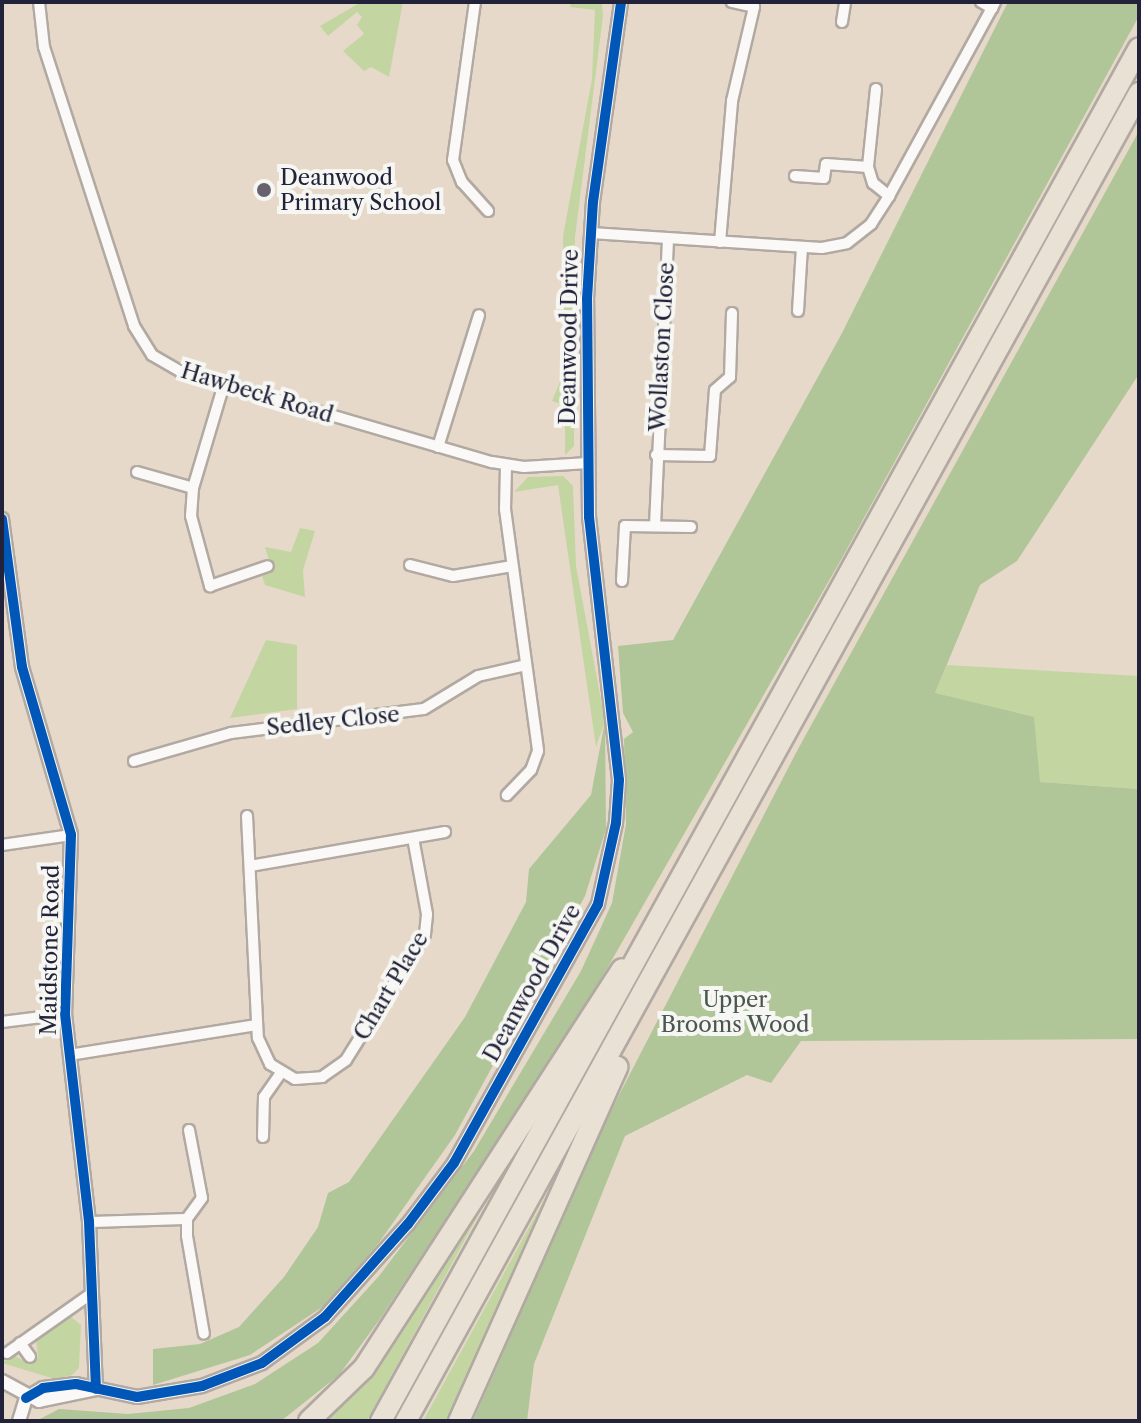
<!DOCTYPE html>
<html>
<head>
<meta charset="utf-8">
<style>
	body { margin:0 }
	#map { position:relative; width:1141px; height:1423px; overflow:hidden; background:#e6d9ca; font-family:"Libre Caslon Text",serif }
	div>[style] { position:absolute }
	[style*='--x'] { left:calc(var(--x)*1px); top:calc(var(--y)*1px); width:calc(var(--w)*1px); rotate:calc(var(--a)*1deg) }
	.green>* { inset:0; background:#c3d6a2 }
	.forest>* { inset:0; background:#b0c698 }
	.roads { filter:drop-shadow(2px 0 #b1a9a2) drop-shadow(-2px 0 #b1a9a2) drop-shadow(0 2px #b1a9a2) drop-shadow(0 -2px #b1a9a2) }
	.minor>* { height:10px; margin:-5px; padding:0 5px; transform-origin:5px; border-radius:5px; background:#fbf9f7 }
	.tertiary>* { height:12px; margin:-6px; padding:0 6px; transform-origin:6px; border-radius:6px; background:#fbf9f7 }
	.motorway>* { height:20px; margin:-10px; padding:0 10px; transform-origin:10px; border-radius:10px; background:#e9e1d4 }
	.cycleway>* { height:10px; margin:-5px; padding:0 5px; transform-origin:5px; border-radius:5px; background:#0057b8 }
	.dots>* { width:22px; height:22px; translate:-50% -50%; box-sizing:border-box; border:4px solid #f6f6f2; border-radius:50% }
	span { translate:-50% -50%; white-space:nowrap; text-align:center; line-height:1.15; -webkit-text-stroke:8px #f6f6f2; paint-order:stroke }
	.poi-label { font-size:22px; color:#22223b }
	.left { translate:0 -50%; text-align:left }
	.street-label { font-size:22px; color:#22223b }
	.park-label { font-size:22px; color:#4a5750 }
	.frame { position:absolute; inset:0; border:4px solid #22223b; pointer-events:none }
</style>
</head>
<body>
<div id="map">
	<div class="green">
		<div style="clip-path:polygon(361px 2px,403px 2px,389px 77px,371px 67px,364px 71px,343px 51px,364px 34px,357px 25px,362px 17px,357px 12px,328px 36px,320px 26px)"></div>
		<div style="clip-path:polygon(571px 2px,602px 2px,603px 16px,575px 237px,574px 446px,565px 455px,565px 405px,552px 401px,565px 370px,563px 236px,592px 79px,595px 10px,570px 7px)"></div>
		<div style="clip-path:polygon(563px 476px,573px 486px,576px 566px,605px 721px,596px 747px,558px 485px,514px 492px,528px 477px)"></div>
		<div style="clip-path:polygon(300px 528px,315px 531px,303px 570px,305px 597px,265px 585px,262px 576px,272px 572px,265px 547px,291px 552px)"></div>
		<div style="clip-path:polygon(266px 640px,297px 645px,297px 709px,230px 718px)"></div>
		<div style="clip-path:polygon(947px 665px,1139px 676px,1139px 789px,1040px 782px,935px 693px)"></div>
		<div style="clip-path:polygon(568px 1156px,455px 1421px,423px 1421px)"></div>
		<div style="clip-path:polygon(508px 1160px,367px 1421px,312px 1421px)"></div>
		<div style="clip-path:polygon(70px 1316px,81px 1325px,79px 1368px,72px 1375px,55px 1379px,2px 1363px,13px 1355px,28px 1363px,38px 1356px,36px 1340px)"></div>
	</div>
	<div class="forest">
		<div style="clip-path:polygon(1008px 2px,1139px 2px,1139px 16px,842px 558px,581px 1014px,380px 1319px,339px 1375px,281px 1421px,36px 1421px,59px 1409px,128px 1414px,189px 1408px,255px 1384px,318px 1343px,379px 1276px,474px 1151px,581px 971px,612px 903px,626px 824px,624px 739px,633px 732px,623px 713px,618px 646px,673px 640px,841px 335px)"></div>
		<div style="clip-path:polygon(1139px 131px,1139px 374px,1017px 561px,980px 585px,935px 693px,1034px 717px,1040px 782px,1139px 789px,1139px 1039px,801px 1041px,771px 1083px,747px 1075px,625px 1136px,534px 1364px,527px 1421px,473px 1421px,602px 1128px,798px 749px)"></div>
		<div style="clip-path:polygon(605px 721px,606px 829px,585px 896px,455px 1135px,378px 1244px,324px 1306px,250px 1355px,153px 1385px,153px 1349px,200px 1344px,239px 1327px,284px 1277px,318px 1227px,328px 1193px,349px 1182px,465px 1017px,526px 902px,529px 869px,591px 795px)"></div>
	</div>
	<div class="roads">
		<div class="minor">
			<div style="--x:39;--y:2;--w:45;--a:83.7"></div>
			<div style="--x:44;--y:47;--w:293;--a:72.1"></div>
			<div style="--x:134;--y:326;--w:34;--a:58"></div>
			<div style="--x:152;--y:355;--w:32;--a:30"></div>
			<div style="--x:180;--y:371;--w:325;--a:16.3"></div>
			<div style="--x:492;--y:462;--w:32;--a:9"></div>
			<div style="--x:524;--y:467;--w:64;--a:-3.6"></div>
			<div style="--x:475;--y:2;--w:160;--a:97.9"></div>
			<div style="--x:453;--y:160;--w:24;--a:68"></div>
			<div style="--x:462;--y:182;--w:39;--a:48"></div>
			<div style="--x:981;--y:2;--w:13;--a:29"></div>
			<div style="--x:842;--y:22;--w:20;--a:-81"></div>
			<div style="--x:876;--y:89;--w:78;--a:95.9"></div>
			<div style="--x:868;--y:167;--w:17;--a:73"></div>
			<div style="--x:873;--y:183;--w:21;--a:39"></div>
			<div style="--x:795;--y:176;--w:29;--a:4"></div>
			<div style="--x:824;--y:178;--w:14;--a:-82"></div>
			<div style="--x:826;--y:164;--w:42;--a:4.1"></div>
			<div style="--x:591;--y:233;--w:231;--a:3.7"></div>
			<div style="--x:822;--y:248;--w:25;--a:-11"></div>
			<div style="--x:847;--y:243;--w:31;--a:-38"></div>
			<div style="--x:871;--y:224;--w:33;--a:-57"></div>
			<div style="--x:889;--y:196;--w:221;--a:-61.3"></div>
			<div style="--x:720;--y:242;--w:142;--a:-85.1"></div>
			<div style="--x:732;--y:101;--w:97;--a:-76.8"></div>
			<div style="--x:754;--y:7;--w:23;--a:-167"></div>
			<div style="--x:798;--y:311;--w:64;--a:-86.4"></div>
			<div style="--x:224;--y:384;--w:109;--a:106.6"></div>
			<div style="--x:193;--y:488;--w:28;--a:94"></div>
			<div style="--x:191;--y:516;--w:73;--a:74.8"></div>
			<div style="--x:210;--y:586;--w:61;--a:-19"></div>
			<div style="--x:438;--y:447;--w:138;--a:-72.7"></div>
			<div style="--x:656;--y:455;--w:54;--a:1.1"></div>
			<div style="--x:710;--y:456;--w:66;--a:-85.7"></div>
			<div style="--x:715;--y:390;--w:20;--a:-41"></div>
			<div style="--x:730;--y:377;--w:64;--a:-88.2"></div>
			<div style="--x:506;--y:466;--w:43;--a:91.3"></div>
			<div style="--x:505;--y:509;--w:244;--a:82.2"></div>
			<div style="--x:538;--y:751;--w:20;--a:110"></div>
			<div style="--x:531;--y:770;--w:35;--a:134"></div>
			<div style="--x:137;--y:472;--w:58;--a:15.9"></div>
			<div style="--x:655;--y:526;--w:287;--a:-87.4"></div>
			<div style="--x:410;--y:565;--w:44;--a:14.3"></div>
			<div style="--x:453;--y:576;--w:60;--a:-9.6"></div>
			<div style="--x:622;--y:581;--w:55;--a:-86.9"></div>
			<div style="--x:625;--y:526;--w:66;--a:0.9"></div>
			<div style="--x:134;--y:761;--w:101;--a:-16.1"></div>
			<div style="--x:231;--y:733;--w:194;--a:-7.1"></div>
			<div style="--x:424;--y:709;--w:63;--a:-31.4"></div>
			<div style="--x:478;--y:676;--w:49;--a:-12.9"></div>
			<div style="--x:247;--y:816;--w:222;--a:87.2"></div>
			<div style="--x:258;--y:1038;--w:29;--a:65"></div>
			<div style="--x:270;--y:1064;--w:29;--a:31"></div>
			<div style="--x:295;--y:1079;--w:27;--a:-4"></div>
			<div style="--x:322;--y:1077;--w:29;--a:-35"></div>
			<div style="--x:346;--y:1060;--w:149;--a:-57.9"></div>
			<div style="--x:425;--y:934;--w:20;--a:-84"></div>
			<div style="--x:427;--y:914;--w:77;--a:-100.4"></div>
			<div style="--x:2;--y:845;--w:70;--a:-8.2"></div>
			<div style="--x:250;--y:866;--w:198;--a:-9.9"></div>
			<div style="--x:2;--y:1022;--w:64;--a:-7.2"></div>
			<div style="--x:69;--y:1055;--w:190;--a:-9.1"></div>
			<div style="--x:189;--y:1130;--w:69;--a:79.2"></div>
			<div style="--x:202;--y:1198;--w:26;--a:126"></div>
			<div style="--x:187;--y:1219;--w:17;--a:90"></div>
			<div style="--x:187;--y:1236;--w:99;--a:80.2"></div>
			<div style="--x:263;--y:1137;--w:40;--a:-88.6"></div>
			<div style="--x:264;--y:1097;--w:29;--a:-55"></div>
			<div style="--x:89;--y:1222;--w:98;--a:-1.8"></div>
			<div style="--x:20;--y:1343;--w:17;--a:54"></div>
			<div style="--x:7;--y:1353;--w:104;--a:-35.2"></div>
		</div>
		<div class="tertiary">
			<div style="--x:2;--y:519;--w:149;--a:82.3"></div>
			<div style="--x:22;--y:667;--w:175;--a:73.7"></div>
			<div style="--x:71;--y:835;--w:179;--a:91.9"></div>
			<div style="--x:65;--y:1014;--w:209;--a:83.4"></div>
			<div style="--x:89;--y:1222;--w:167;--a:87.6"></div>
			<div style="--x:2;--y:1381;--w:42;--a:28.4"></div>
			<div style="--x:39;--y:1401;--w:58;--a:-11.9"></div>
			<div style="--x:26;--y:1398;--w:20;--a:-30"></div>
			<div style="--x:43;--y:1388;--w:33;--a:-7"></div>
			<div style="--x:76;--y:1384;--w:62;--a:12"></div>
			<div style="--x:137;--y:1397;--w:66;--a:-9.6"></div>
			<div style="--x:202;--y:1386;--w:64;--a:-21"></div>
			<div style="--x:262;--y:1363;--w:78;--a:-36.1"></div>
			<div style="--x:325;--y:1317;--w:125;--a:-48.3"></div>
			<div style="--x:408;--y:1224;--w:76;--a:-53"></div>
			<div style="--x:454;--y:1163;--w:296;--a:-60.9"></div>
			<div style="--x:598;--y:904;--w:83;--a:-77.5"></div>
			<div style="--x:616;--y:823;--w:43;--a:-86"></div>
			<div style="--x:619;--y:780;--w:265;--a:-96.5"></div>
			<div style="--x:589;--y:517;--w:218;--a:-90.5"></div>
			<div style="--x:587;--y:299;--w:97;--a:-86.5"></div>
			<div style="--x:593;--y:202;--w:202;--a:-82"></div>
			<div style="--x:19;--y:1421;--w:24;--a:-73"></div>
		</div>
		<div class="motorway">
			<div style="--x:309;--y:1421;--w:76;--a:-43.9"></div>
			<div style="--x:364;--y:1368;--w:475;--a:-57.1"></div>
			<div style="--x:381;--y:1421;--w:1568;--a:-61.1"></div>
			<div style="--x:406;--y:1421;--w:1517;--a:-61.1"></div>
			<div style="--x:459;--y:1421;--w:388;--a:-65.9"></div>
		</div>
	</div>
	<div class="cycleway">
		<div style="--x:2;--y:519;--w:149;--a:82.3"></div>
		<div style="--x:22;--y:667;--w:175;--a:73.7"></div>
		<div style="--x:71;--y:835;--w:179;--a:91.9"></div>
		<div style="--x:65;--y:1014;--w:209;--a:83.4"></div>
		<div style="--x:89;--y:1222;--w:167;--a:87.6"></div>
		<div style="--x:26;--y:1398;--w:20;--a:-30"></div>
		<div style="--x:43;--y:1388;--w:33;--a:-7"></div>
		<div style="--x:76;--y:1384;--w:62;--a:12"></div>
		<div style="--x:137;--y:1397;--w:66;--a:-9.6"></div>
		<div style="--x:202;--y:1386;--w:64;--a:-21"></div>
		<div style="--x:262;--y:1363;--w:78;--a:-36.1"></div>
		<div style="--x:325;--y:1317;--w:125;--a:-48.3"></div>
		<div style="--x:408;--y:1224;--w:76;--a:-53"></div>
		<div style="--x:454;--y:1163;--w:296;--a:-60.9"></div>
		<div style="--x:598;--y:904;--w:83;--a:-77.5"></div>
		<div style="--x:616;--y:823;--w:43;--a:-86"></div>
		<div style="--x:619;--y:780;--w:265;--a:-96.5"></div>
		<div style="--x:589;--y:517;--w:218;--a:-90.5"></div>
		<div style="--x:587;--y:299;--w:97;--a:-86.5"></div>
		<div style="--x:593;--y:202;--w:202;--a:-82"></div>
	</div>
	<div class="dots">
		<div style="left:264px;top:190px;background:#67626d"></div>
	</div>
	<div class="poi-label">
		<span class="left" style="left:280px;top:190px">Deanwood<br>Primary School</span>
	</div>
	<div class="street-label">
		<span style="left:569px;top:337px;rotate:-89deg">Deanwood Drive</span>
		<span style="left:662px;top:347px;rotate:-87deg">Wollaston Close</span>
		<span style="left:257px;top:393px;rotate:17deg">Hawbeck Road</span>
		<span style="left:333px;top:721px;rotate:-6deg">Sedley Close</span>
		<span style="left:50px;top:950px;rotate:-89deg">Maidstone Road</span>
		<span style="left:532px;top:983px;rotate:-61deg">Deanwood Drive</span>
		<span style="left:391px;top:986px;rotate:-59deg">Chart Place</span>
	</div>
	<div class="park-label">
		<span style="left:735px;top:1012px">Upper<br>Brooms Wood</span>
	</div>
	<div class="frame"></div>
</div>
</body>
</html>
